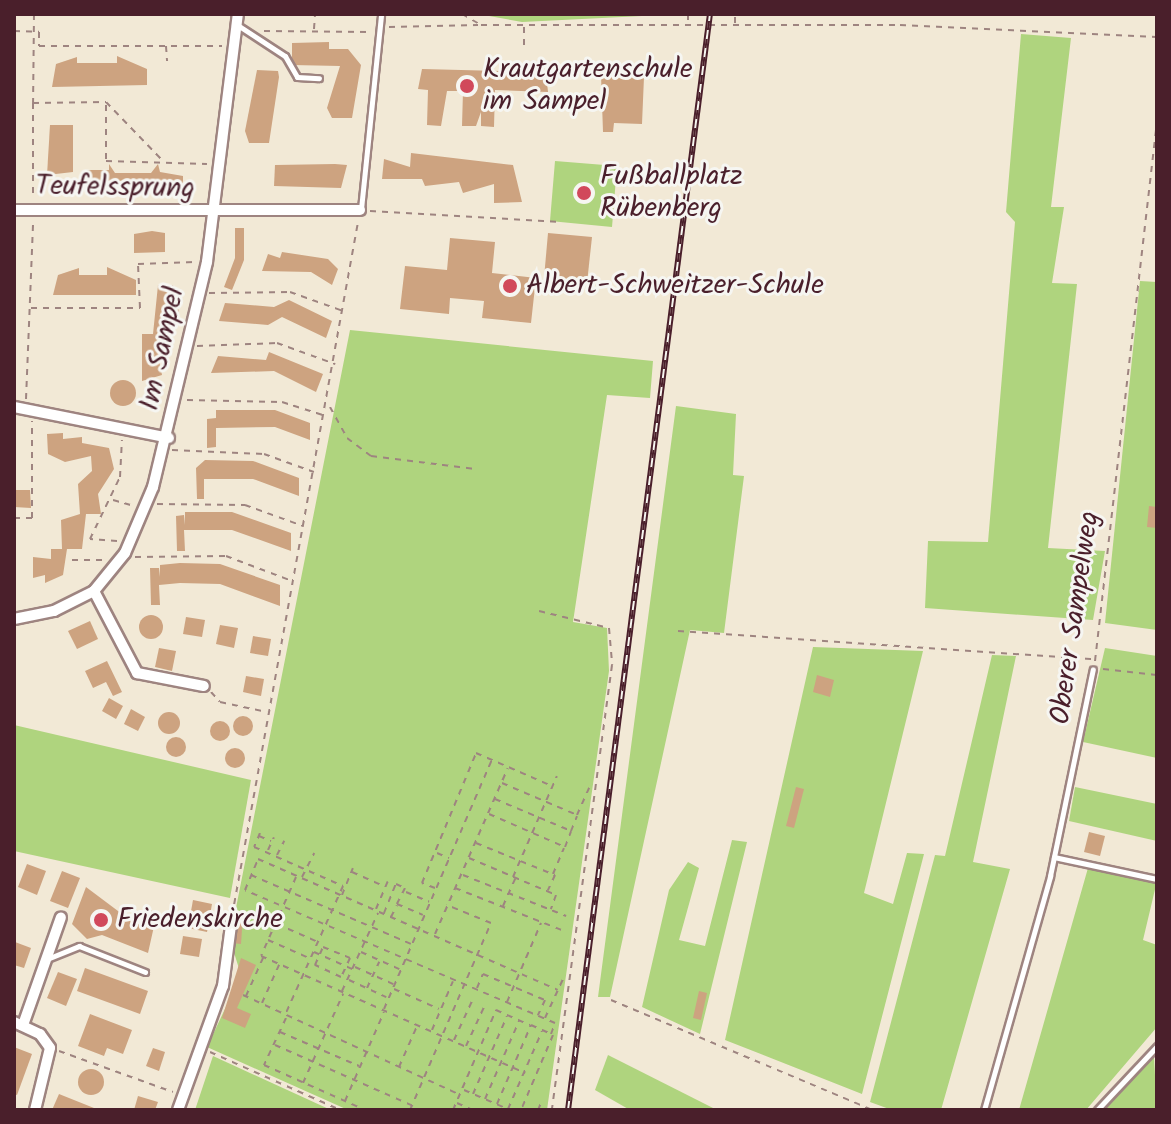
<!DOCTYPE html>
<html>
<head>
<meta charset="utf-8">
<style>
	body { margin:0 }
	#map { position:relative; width:1171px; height:1124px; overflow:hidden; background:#f2e9d6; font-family:Kalam,sans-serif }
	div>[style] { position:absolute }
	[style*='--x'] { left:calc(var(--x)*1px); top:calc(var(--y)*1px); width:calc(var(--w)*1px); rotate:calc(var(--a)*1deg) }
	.green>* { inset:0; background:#afd47e }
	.building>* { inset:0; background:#cda380 }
	.round { border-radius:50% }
	.path>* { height:2px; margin-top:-1px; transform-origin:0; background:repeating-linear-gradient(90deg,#9e8480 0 6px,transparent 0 12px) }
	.roads { filter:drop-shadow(2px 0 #9e8480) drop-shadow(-2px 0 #9e8480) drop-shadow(0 2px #9e8480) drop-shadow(0 -2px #9e8480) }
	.lane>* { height:5px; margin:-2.5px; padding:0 2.5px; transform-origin:2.5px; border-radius:2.5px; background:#fff }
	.street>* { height:10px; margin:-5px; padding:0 5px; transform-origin:5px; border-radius:5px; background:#fff }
	.rail>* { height:6px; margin-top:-3px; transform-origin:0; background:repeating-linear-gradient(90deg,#f6f6f2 0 9px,#4a1f2b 0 18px); box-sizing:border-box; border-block:2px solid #4a1f2b }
	.dots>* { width:22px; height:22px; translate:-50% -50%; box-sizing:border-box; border:4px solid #f6f6f2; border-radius:50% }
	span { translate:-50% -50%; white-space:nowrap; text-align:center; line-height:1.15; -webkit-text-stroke:6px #f6f6f2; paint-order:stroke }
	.poi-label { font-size:28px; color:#4a1f2b }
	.left { translate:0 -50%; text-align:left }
	.street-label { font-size:28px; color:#4a1f2b }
	.frame { position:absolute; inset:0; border:16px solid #4a1f2b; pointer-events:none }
</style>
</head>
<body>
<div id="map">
	<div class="green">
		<div style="clip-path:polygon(478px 14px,682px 14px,522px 22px)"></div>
		<div style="clip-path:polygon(1021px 34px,1071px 38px,1051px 207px,1064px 207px,1052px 283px,1077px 284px,1048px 548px,1105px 551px,1093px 620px,925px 608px,928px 541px,988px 542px,1015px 222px,1006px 212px)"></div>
		<div style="clip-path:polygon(555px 161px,617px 166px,612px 227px,550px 221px)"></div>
		<div style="clip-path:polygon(1140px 281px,1157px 282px,1157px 630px,1105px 623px)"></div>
		<div style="clip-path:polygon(350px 330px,653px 361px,650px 398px,607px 395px,573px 622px,607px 628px,609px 671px,547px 1110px,348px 1110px,207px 1047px,241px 975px,231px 943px,235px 913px)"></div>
		<div style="clip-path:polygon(676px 406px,736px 414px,733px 475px,744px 476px,724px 633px,690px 630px,610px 997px,598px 997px)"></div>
		<div style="clip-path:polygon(813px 647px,923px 651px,864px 893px,893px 904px,907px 853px,924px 854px,862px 1094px,725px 1040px)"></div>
		<div style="clip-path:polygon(1105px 648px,1157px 656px,1157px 758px,1083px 742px)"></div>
		<div style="clip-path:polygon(992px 655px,1016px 656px,973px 862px,1010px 869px,941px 1110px,892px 1110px,870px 1102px,935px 855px,945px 856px)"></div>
		<div style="clip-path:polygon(14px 725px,251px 780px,230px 898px,14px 851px)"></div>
		<div style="clip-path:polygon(1075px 787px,1157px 804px,1157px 841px,1069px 821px)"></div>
		<div style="clip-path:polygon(732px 840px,747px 842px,700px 1034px,642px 1007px,669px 890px,688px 862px,699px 868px,679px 940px,705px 946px)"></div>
		<div style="clip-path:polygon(1088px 868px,1157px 881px,1143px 940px,1157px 945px,1157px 1027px,1086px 1110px,1019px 1110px)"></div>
		<div style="clip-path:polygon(608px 1055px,717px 1110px,630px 1110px,595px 1090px)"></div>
		<div style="clip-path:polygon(213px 1056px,331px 1110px,195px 1110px)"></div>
		<div style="clip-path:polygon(1154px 1057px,1157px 1110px,1100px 1110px)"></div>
	</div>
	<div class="building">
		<div style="clip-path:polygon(329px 42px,329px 49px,348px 49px,361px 65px,352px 118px,332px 118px,327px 108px,340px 66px,292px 65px,292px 43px)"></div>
		<div style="clip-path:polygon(117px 56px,147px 69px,147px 85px,52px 87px,56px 64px,77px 57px,77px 63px,117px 63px)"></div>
		<div style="clip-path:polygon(422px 69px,546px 72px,548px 92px,495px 90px,494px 127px,481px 126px,481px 112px,476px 126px,462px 126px,463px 91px,447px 91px,441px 126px,427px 125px,428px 90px,418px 89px)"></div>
		<div style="clip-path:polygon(257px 70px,278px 71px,279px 77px,269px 143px,249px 143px,245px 131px)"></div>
		<div style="clip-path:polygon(601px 75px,644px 77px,642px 124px,614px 123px,613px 132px,603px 132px)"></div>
		<div style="clip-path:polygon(50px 125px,73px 125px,73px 172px,47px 175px)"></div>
		<div style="clip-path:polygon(411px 153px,513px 165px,522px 202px,494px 203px,494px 184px,463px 193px,459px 182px,425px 186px,422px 179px,382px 179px,384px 159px,410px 167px)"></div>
		<div style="clip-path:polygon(109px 164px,115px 173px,151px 173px,158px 164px,160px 172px,183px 176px,183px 191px,87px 186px,87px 170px,109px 170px)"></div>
		<div style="clip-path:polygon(335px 164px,347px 165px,341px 188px,274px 186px,275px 165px)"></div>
		<div style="clip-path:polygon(235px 228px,244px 228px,244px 260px,232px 290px,224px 287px,235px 258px)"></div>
		<div style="clip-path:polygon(152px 231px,165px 233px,165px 252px,134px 253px,134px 234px)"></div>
		<div style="clip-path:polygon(548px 233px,592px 237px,587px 283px,544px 278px)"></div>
		<div style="clip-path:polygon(450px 238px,495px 242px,492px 273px,536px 278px,531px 323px,482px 318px,484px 301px,450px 298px,449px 314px,400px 309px,405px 266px,447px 270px)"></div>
		<div style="clip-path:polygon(282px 252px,328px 259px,338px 269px,332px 285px,311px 272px,262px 271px,268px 254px,280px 258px)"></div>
		<div style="clip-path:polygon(107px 267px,136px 280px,136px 295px,53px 295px,58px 275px,79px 268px,79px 275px,107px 275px)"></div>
		<div style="clip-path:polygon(158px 285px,173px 285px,179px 312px,170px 315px,171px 334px,159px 334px,159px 351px,168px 354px,159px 360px,162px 375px,142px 381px,142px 334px,153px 334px)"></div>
		<div style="clip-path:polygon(289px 300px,332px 321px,326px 338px,282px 317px,268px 325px,219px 321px,225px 303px,274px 307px)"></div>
		<div style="clip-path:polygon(269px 352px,323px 374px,316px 392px,274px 371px,211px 373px,218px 356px,266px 360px)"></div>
		<div class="round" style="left:110px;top:380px;width:26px;height:26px"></div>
		<div style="clip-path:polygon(216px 410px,275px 410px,310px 423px,310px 440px,275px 427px,216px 428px,216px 447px,207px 448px,207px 419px,216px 418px)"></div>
		<div style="clip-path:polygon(63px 433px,63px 439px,82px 437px,82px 443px,109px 448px,114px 469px,98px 494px,101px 514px,86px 514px,82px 549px,67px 549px,63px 575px,45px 583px,45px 575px,33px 578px,33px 557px,51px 559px,51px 549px,62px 549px,61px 520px,80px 514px,78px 484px,92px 471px,91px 456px,65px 462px,48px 454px,47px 434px)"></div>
		<div style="clip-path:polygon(205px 460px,253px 461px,299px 478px,299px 496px,253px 479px,204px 479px,204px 499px,197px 499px,196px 468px)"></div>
		<div style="clip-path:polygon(14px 490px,30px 490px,31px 508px,14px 507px)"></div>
		<div style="clip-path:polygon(1149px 506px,1157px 507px,1157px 528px,1147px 527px)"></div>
		<div style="clip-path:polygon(185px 512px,232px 512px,291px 533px,291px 551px,232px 530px,184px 530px,185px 551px,177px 551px,176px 516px,184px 515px,185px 525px)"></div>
		<div style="clip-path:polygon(180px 563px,220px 564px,280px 585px,280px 606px,220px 584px,180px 583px,159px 585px,160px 605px,151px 605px,150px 568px,159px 568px,160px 577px,160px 565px)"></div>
		<div class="round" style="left:139px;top:615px;width:24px;height:24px"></div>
		<div style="clip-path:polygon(186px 617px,205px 620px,202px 637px,183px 634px)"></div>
		<div style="clip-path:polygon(90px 621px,98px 639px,77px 649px,68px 631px)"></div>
		<div style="clip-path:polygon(220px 625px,238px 628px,234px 648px,216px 644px)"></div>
		<div style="clip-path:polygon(253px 636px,271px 639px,268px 656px,250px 653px)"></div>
		<div style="clip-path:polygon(159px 648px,176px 651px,172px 671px,155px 667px)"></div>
		<div style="clip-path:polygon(107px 661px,122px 692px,113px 696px,106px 682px,93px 688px,85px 671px)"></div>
		<div style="clip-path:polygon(817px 675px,834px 680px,830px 697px,813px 692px)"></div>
		<div style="clip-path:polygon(246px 676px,264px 679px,261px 696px,243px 692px)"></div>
		<div style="clip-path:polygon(109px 698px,123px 706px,116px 719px,102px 711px)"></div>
		<div style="clip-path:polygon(131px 709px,145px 717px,138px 731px,124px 724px)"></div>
		<div class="round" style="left:158px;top:712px;width:22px;height:22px"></div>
		<div class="round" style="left:233px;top:716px;width:20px;height:20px"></div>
		<div class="round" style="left:210px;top:721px;width:20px;height:20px"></div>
		<div class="round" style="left:166px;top:737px;width:20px;height:20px"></div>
		<div class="round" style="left:225px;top:748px;width:20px;height:20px"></div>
		<div style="clip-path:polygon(796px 787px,804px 789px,794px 828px,786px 826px)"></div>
		<div style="clip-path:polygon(1089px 832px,1105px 836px,1100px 856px,1084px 852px)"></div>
		<div style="clip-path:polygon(27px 864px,46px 871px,37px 895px,18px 887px)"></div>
		<div style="clip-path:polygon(62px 871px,80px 878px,68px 908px,50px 901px)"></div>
		<div style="clip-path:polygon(86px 887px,134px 923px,142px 925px,148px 909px,157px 913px,148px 953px,102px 935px,87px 939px,72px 924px)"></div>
		<div style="clip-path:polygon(193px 900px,212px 904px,207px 932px,188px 928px)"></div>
		<div style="clip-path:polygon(235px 913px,243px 915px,241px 944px,231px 943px)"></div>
		<div style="clip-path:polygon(183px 936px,202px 939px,199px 957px,180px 954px)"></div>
		<div style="clip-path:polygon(15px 942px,31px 948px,24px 968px,14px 965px)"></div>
		<div style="clip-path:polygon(241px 958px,256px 965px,237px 1008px,251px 1014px,245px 1028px,222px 1018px)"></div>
		<div style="clip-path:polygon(85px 968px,148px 991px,140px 1014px,77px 991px)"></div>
		<div style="clip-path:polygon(58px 972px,77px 979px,66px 1006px,47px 998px)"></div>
		<div style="clip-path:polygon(699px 991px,707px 993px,701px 1020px,693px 1018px)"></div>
		<div style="clip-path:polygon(90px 1014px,132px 1030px,123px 1054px,107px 1048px,104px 1056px,78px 1046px)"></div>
		<div style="clip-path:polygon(14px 1047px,32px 1054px,17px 1095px,14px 1094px)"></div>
		<div style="clip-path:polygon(153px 1048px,165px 1052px,159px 1071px,146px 1066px)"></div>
		<div class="round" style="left:78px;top:1069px;width:26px;height:26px"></div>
		<div style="clip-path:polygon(59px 1094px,99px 1110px,52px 1110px)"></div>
		<div style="clip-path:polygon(138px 1096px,158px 1102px,155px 1110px,134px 1110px)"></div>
	</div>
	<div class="path">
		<div style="--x:34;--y:14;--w:89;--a:90.6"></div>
		<div style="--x:33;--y:103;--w:73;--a:-0.8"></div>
		<div style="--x:106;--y:102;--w:81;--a:46"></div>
		<div style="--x:462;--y:14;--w:22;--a:30"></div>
		<div style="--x:481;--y:25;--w:419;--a:0"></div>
		<div style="--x:900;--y:25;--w:257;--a:2.7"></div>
		<div style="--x:688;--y:14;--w:8;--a:90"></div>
		<div style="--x:735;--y:23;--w:9;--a:-90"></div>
		<div style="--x:389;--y:27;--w:89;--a:-1.3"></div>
		<div style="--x:524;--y:27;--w:22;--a:90"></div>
		<div style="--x:314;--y:29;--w:15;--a:-86"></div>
		<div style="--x:14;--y:31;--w:25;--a:2"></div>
		<div style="--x:39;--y:32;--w:14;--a:90"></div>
		<div style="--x:39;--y:46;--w:183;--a:0"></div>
		<div style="--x:264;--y:31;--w:105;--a:0.5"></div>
		<div style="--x:166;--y:46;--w:15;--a:86"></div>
		<div style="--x:33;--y:103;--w:96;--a:90"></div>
		<div style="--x:106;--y:105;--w:56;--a:90"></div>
		<div style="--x:106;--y:161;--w:101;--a:1.7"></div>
		<div style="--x:370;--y:211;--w:191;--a:3.3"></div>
		<div style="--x:209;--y:293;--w:81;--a:-0.7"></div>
		<div style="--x:290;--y:292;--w:56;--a:19.7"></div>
		<div style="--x:31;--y:308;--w:109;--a:0"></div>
		<div style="--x:140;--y:308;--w:44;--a:-92.6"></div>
		<div style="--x:138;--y:264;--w:57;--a:-2"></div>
		<div style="--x:197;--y:346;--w:80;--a:-2.1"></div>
		<div style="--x:277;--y:343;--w:62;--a:19.9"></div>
		<div style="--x:26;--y:399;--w:177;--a:-87.7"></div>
		<div style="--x:187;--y:400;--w:95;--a:1.2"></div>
		<div style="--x:282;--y:402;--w:46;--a:17.7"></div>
		<div style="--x:330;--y:407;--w:35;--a:61"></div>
		<div style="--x:347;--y:438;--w:30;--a:37"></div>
		<div style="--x:371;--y:456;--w:105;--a:7.1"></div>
		<div style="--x:172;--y:450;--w:92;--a:2.5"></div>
		<div style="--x:264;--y:454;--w:53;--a:19.8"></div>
		<div style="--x:113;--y:500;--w:22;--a:16"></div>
		<div style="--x:157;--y:504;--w:88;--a:0.7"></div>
		<div style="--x:245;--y:505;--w:62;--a:19.9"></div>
		<div style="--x:14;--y:518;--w:18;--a:0"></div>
		<div style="--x:32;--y:518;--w:97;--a:-90"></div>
		<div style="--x:117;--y:541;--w:27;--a:-176"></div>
		<div style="--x:90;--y:539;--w:69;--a:-64.2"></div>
		<div style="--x:120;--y:477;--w:37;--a:-87"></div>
		<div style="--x:135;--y:557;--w:91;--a:-0.6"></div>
		<div style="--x:226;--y:556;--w:71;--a:20.7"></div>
		<div style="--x:72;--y:560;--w:35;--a:0"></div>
		<div style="--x:539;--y:611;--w:72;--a:13.7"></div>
		<div style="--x:609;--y:628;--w:37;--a:85"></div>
		<div style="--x:612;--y:665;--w:449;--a:97.7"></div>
		<div style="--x:678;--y:631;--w:417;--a:3.9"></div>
		<div style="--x:1095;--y:661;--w:544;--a:-83.45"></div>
		<div style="--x:1103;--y:669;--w:54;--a:6.3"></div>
		<div style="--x:211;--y:692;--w:13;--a:48"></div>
		<div style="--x:220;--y:702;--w:48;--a:12"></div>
		<div style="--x:502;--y:783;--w:82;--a:23.1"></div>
		<div style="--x:577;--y:815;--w:30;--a:-66"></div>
		<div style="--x:495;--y:799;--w:82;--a:22.8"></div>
		<div style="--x:571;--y:831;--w:16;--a:-68"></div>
		<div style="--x:489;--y:814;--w:83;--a:23.5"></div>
		<div style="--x:565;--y:847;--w:17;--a:-69"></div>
		<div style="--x:260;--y:833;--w:15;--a:113"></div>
		<div style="--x:254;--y:847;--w:97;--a:23.7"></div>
		<div style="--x:343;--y:886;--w:141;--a:114.2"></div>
		<div style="--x:259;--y:836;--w:13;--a:23"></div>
		<div style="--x:476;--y:843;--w:85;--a:22.1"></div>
		<div style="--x:555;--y:875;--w:17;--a:115"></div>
		<div style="--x:268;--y:850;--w:14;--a:-65"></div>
		<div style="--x:437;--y:853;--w:13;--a:23"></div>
		<div style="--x:277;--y:855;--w:16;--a:-63"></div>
		<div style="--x:469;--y:858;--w:95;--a:23"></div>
		<div style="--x:556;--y:895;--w:15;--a:110"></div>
		<div style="--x:352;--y:872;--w:36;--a:24"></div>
		<div style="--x:553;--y:874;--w:28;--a:-67"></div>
		<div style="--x:251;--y:875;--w:174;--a:23.3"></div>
		<div style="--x:463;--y:875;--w:111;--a:21.7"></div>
		<div style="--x:296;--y:877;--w:86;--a:113.9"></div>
		<div style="--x:261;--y:956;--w:289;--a:23.9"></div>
		<div style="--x:302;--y:877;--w:27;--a:-63"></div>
		<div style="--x:513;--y:877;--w:110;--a:-66.5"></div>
		<div style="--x:435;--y:888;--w:14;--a:-159"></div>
		<div style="--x:422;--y:883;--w:141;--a:-67.4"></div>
		<div style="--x:476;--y:753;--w:83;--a:23.5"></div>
		<div style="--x:455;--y:888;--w:117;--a:21.5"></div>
		<div style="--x:406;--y:892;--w:25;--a:23"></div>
		<div style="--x:342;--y:895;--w:29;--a:-68"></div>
		<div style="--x:503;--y:906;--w:30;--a:-66"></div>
		<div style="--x:376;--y:909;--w:30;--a:-67"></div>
		<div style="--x:384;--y:913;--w:31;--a:-68"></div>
		<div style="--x:396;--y:884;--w:10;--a:24"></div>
		<div style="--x:405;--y:888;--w:18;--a:117"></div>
		<div style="--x:397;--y:904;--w:28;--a:23"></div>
		<div style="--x:232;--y:916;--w:705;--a:-79.71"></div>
		<div style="--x:391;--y:917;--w:13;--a:-63"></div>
		<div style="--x:277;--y:924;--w:45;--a:23.7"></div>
		<div style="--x:435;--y:934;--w:181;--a:-66.3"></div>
		<div style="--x:268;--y:940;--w:45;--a:23.7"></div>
		<div style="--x:323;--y:947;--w:29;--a:22"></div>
		<div style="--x:350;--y:958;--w:21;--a:115"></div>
		<div style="--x:341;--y:977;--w:29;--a:-155"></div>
		<div style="--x:315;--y:965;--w:20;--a:-66"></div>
		<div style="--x:314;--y:952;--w:42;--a:24.1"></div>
		<div style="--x:361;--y:952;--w:42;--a:24.1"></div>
		<div style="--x:355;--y:967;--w:42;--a:24.1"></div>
		<div style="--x:349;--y:980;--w:41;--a:24.7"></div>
		<div style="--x:367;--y:988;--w:29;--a:-65"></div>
		<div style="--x:477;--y:988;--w:15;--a:-67"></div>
		<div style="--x:483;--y:974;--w:67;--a:22.8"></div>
		<div style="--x:545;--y:1000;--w:17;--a:115"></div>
		<div style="--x:394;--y:989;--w:49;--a:24"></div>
		<div style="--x:342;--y:991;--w:86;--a:-65.2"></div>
		<div style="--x:243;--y:995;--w:239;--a:24.7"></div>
		<div style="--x:246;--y:996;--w:42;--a:-65.9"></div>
		<div style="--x:611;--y:1000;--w:284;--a:22.8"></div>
		<div style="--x:507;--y:1002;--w:86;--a:-66.7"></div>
		<div style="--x:262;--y:1003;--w:42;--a:-65.9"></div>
		<div style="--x:384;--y:1009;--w:271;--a:-66.6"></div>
		<div style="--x:286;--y:1018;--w:52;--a:115.1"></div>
		<div style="--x:264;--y:1065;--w:111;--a:24"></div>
		<div style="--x:545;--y:1018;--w:43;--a:-65.2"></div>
		<div style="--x:432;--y:1030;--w:53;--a:-66.8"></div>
		<div style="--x:280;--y:1032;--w:86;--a:23.3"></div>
		<div style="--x:551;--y:1034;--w:12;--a:-70"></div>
		<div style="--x:555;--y:1023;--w:337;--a:-156.8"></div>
		<div style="--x:245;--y:890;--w:34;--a:-67"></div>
		<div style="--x:258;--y:859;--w:327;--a:23.6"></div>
		<div style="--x:454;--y:1040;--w:43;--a:-65.2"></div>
		<div style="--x:275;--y:1045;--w:149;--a:23.8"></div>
		<div style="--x:466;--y:1046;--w:43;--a:-65.2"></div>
		<div style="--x:59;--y:1051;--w:121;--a:19.8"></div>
		<div style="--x:210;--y:1052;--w:142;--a:24"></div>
		<div style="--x:399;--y:1067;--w:45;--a:-66.3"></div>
		<div style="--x:303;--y:1083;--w:98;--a:-65.8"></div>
		<div style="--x:464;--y:1090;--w:50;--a:23.5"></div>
		<div style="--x:473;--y:1094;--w:85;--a:-66.4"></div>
		<div style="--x:485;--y:1099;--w:85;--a:-66.4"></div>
		<div style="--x:345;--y:1101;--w:97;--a:-66.3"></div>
		<div style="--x:457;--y:1103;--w:17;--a:24"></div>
		<div style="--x:497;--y:1104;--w:86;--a:-66.7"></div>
		<div style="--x:531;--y:1025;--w:24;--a:24"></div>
		<div style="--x:553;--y:1035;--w:82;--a:113.1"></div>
		<div style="--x:508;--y:1109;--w:85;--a:-66.4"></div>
		<div style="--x:410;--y:1110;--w:204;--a:-66.6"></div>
		<div style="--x:491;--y:923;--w:48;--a:-157.8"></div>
		<div style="--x:453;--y:1110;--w:109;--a:-66.7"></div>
		<div style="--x:496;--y:1010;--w:37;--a:24"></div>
		<div style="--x:538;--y:1110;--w:8;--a:-67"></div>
	</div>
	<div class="roads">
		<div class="lane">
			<div style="--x:239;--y:26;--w:55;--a:33.1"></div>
			<div style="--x:285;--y:56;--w:24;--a:60"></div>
			<div style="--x:297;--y:77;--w:22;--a:3"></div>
			<div style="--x:361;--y:209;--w:196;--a:-84.1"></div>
			<div style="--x:1054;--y:857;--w:105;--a:12.1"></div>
			<div style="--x:47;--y:959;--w:35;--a:-22"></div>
			<div style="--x:79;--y:946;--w:71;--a:21.5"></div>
			<div style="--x:984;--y:1110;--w:243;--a:-74.2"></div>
			<div style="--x:1050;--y:876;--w:211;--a:-78.3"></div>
			<div style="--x:1097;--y:1110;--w:88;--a:-46.8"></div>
		</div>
		<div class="street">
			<div style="--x:14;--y:210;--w:346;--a:0"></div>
			<div style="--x:14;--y:407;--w:158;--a:11.3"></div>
			<div style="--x:94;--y:591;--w:93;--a:62.3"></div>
			<div style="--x:137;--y:673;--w:68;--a:11"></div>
			<div style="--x:14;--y:619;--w:41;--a:-11.3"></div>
			<div style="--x:54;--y:611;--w:45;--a:-26.6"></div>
			<div style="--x:94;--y:591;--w:49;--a:-50.8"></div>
			<div style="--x:125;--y:553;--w:72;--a:-67"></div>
			<div style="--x:153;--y:487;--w:231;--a:-76.5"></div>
			<div style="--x:207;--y:262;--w:250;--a:-82.9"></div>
			<div style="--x:14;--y:1022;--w:29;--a:25"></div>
			<div style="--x:40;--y:1034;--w:17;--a:54"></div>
			<div style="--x:50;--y:1048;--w:64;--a:103.6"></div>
			<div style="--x:23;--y:1025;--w:114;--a:-70.6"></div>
			<div style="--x:178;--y:1110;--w:132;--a:-70.1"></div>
			<div style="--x:223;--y:986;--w:62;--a:-82.5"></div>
		</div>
	</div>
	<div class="rail">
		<div style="--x:568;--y:1110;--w:1105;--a:-82.62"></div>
	</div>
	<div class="dots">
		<div style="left:467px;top:86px;background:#d1495b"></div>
		<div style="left:584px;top:193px;background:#d1495b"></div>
		<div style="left:510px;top:286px;background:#d1495b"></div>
		<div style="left:101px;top:920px;background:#d1495b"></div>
	</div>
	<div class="poi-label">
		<span class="left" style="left:483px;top:86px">Krautgartenschule<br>im Sampel</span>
		<span class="left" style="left:600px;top:193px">Fußballplatz<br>Rübenberg</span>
		<span class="left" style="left:526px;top:286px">Albert-Schweitzer-Schule</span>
		<span class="left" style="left:117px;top:920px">Friedenskirche</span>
	</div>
	<div class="street-label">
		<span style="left:115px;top:188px;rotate:1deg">Teufelssprung</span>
		<span style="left:163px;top:349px;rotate:-78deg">Im Sampel</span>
		<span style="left:1076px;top:618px;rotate:-82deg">Oberer Sampelweg</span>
	</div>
	<div class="frame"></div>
</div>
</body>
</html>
